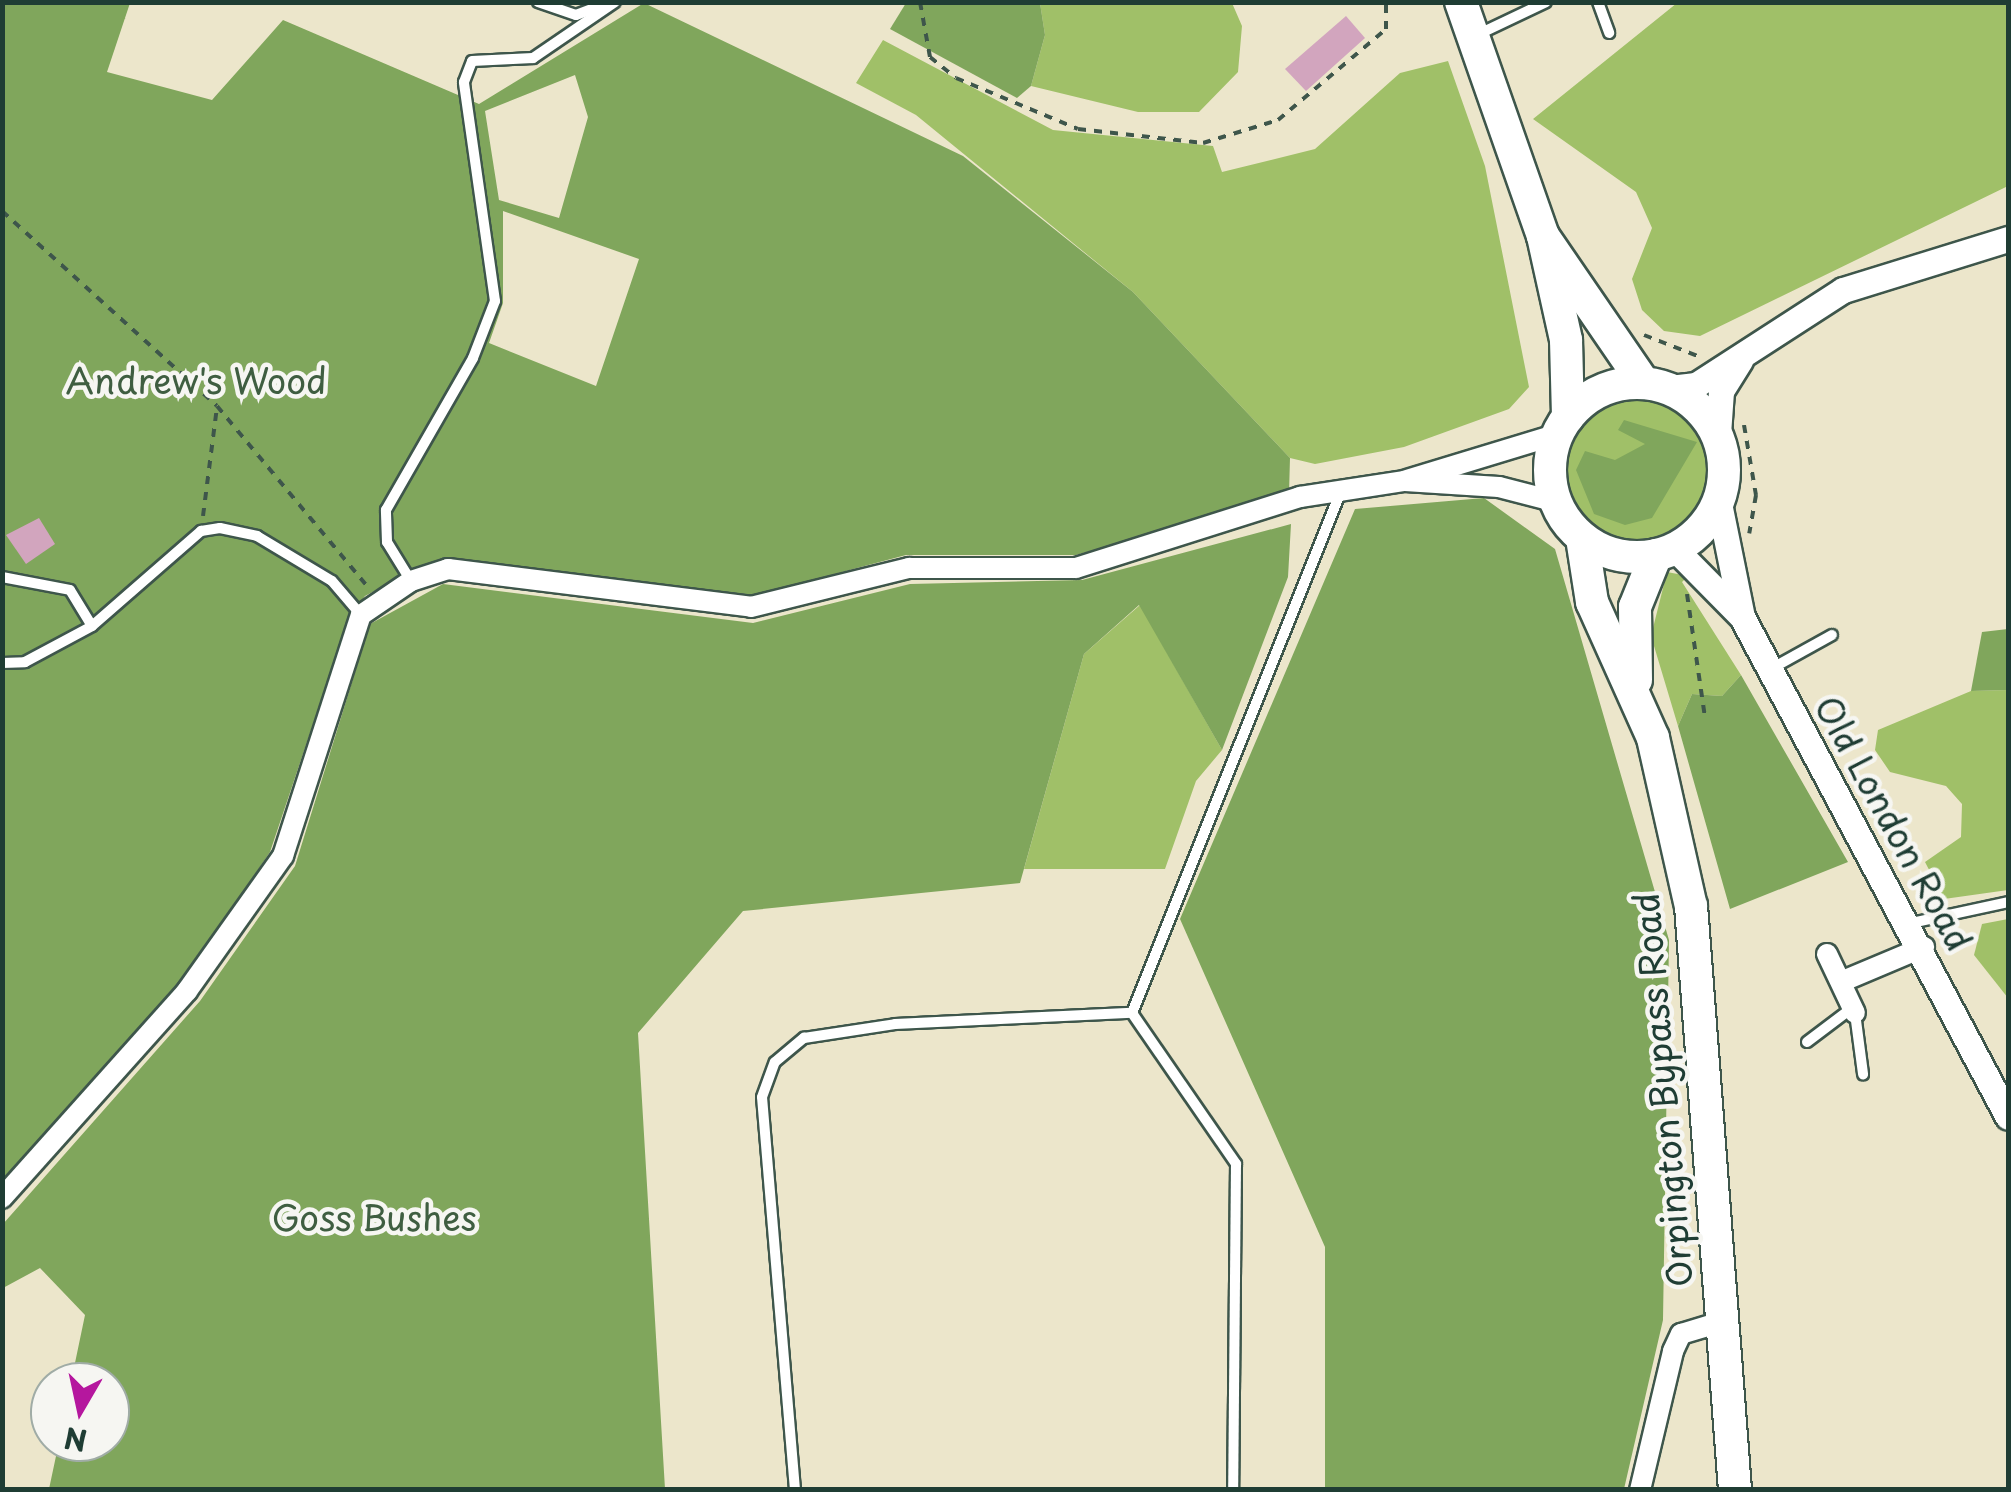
<!DOCTYPE html>
<html>
<head>
<meta charset="utf-8">
<style>
	body { margin:0 }
	#map { position:relative; width:2011px; height:1492px; overflow:hidden; background:#ece6cb; font-family:"Playpen Sans",sans-serif }
	div>[style] { position:absolute }
	[style*='--x'] { left:calc(var(--x)*1px); top:calc(var(--y)*1px); width:calc(var(--w)*1px); rotate:calc(var(--a)*1deg) }
	.green>* { inset:0; background:#a0c068 }
	.round { border-radius:50% }
	.forest>* { inset:0; background:#80a65c }
	.building>* { inset:0; background:#d2a5be }
	.path>* { height:4px; margin-top:-2px; transform-origin:0; background:repeating-linear-gradient(90deg,#3e564b 0 8px,transparent 0 16px) }
	.roads { filter:drop-shadow(2px 0 #3e564b) drop-shadow(-2px 0 #3e564b) drop-shadow(0 2px #3e564b) drop-shadow(0 -2px #3e564b) }
	.service>* { height:10px; margin:-5px; padding:0 5px; transform-origin:5px; border-radius:5px; background:#fff }
	.minor>* { height:20px; margin:-10px; padding:0 10px; transform-origin:10px; border-radius:10px; background:#fff }
	.tertiary>* { height:25px; margin:-12.5px; padding:0 12.5px; transform-origin:12.5px; border-radius:12.5px; background:#fff }
	.primary>* { height:32px; margin:-16px; padding:0 16px; transform-origin:16px; border-radius:16px; background:#fff }
	.primary>.ring { margin:-16px; padding:0; box-sizing:content-box; background:none; border:32px solid #fff; border-radius:50% }
	span { translate:-50% -50%; white-space:nowrap; text-align:center; line-height:1.15; -webkit-text-stroke:9px #f6f6f2; paint-order:stroke }
	.park-label { font-size:35px; color:#3f5e41 }
	.street-label { font-size:35px; color:#1f3d34 }
	.frame { position:absolute; inset:0; border:5px solid #1f3d34; pointer-events:none }
	.north { position:absolute; left:30px; top:1362px; width:100px; height:100px; box-sizing:border-box; background:#f6f6f2; border:2px solid #a0aca6; border-radius:50%; rotate:189deg; font-size:28px; font-weight:700; line-height:40px; text-align:center; color:#1f3d34 }
	.north::after { content:''; display:block; margin:auto; width:35px; height:45px; background:#b5179e; clip-path:polygon(50% 0,100% 100%,50% 72%,0 100%) }
</style>
</head>
<body>
<div id="map">
	<div class="green">
		<div style="clip-path:polygon(1040px 3px,1232px 3px,1242px 26px,1238px 72px,1199px 112px,1138px 112px,1031px 86px,1045px 35px)"></div>
		<div style="clip-path:polygon(1677px 3px,2008px 3px,2008px 186px,1700px 336px,1664px 331px,1642px 310px,1632px 279px,1652px 228px,1636px 192px,1533px 119px)"></div>
		<div style="clip-path:polygon(883px 40px,1053px 130px,1213px 146px,1222px 172px,1315px 149px,1400px 73px,1448px 61px,1485px 166px,1529px 387px,1509px 409px,1404px 447px,1315px 464px,1290px 458px,1133px 292px,916px 115px,856px 83px)"></div>
		<div class="round" style="left:1565px;top:399px;width:144px;height:144px"></div>
		<div style="clip-path:polygon(1667px 572px,1688px 576px,1682px 582px,1741px 675px,1722px 696px,1692px 694px,1678px 726px,1651px 636px)"></div>
		<div style="clip-path:polygon(1140px 605px,1222px 750px,1196px 781px,1165px 869px,1024px 869px,1084px 654px)"></div>
		<div style="clip-path:polygon(2008px 690px,2008px 890px,1944px 899px,1925px 862px,1961px 837px,1962px 804px,1946px 786px,1890px 772px,1875px 750px,1878px 730px,1971px 691px)"></div>
		<div style="clip-path:polygon(2008px 919px,2008px 998px,1974px 955px,1982px 924px)"></div>
	</div>
	<div class="forest">
		<div style="clip-path:polygon(evenodd,3px 3px,130px 3px,107px 72px,212px 100px,283px 20px,479px 104px,644px 3px,963px 156px,1133px 292px,1290px 458px,1289px 494px,1076px 555px,906px 555px,755px 595px,447px 561px,416px 569px,365px 596px,348px 620px,270px 852px,189px 972px,3px 1179px,3px 3px,575px 75px,588px 117px,559px 218px,499px 200px,485px 111px,575px 75px,3px 3px,503px 211px,639px 259px,596px 386px,489px 343px,503px 303px,503px 211px)"></div>
		<div style="clip-path:polygon(1040px 3px,1045px 35px,1031px 86px,1017px 98px,890px 29px,906px 3px)"></div>
		<div style="clip-path:polygon(1624px 420px,1697px 442px,1652px 518px,1625px 525px,1594px 514px,1576px 470px,1585px 451px,1615px 460px,1645px 444px,1618px 430px)"></div>
		<div style="clip-path:polygon(1484px 498px,1555px 549px,1669px 940px,1663px 1320px,1624px 1489px,1325px 1489px,1325px 1247px,1180px 919px,1355px 509px)"></div>
		<div style="clip-path:polygon(1291px 524px,1288px 577px,1222px 750px,1139px 605px,1084px 654px,1020px 883px,743px 911px,638px 1033px,665px 1489px,49px 1489px,59px 1442px,110px 1442px,110px 1382px,71px 1382px,85px 1315px,40px 1268px,3px 1288px,3px 1224px,200px 1001px,295px 866px,370px 624px,443px 584px,753px 623px,910px 584px,1082px 580px)"></div>
		<div style="clip-path:polygon(2008px 629px,2008px 690px,1971px 691px,1982px 632px)"></div>
		<div style="clip-path:polygon(1741px 675px,1848px 862px,1730px 909px,1678px 726px,1692px 694px,1722px 696px)"></div>
	</div>
	<div class="building">
		<div style="clip-path:polygon(1346px 16px,1365px 38px,1306px 91px,1285px 69px)"></div>
		<div style="clip-path:polygon(39px 518px,55px 544px,26px 564px,6px 535px)"></div>
	</div>
	<div class="path">
		<div style="--x:920;--y:2;--w:56;--a:79.7"></div>
		<div style="--x:930;--y:57;--w:33;--a:39"></div>
		<div style="--x:956;--y:78;--w:132;--a:22.7"></div>
		<div style="--x:1078;--y:129;--w:126;--a:6.4"></div>
		<div style="--x:1203;--y:143;--w:78;--a:-17"></div>
		<div style="--x:1278;--y:120;--w:141;--a:-40.1"></div>
		<div style="--x:1386;--y:29;--w:27;--a:-90"></div>
		<div style="--x:2;--y:211;--w:290;--a:42.2"></div>
		<div style="--x:217;--y:406;--w:236;--a:50.2"></div>
		<div style="--x:1644;--y:335;--w:60;--a:21.4"></div>
		<div style="--x:1744;--y:425;--w:71;--a:80.3"></div>
		<div style="--x:1756;--y:495;--w:39;--a:100"></div>
		<div style="--x:203;--y:516;--w:110;--a:-82.7"></div>
		<div style="--x:1687;--y:594;--w:125;--a:81.7"></div>
	</div>
	<div class="roads">
		<div class="service">
			<div style="--x:538;--y:2;--w:40;--a:18.9"></div>
			<div style="--x:576;--y:15;--w:34;--a:-21"></div>
			<div style="--x:1598;--y:2;--w:33;--a:70"></div>
			<div style="--x:1479;--y:34;--w:74;--a:-25.5"></div>
			<div style="--x:2;--y:577;--w:69;--a:10.8"></div>
			<div style="--x:70;--y:590;--w:42;--a:58.6"></div>
			<div style="--x:411;--y:581;--w:46;--a:-121.6"></div>
			<div style="--x:387;--y:542;--w:32;--a:-92"></div>
			<div style="--x:386;--y:510;--w:175;--a:-60.2"></div>
			<div style="--x:473;--y:358;--w:61;--a:-68.9"></div>
			<div style="--x:495;--y:301;--w:221;--a:-98.1"></div>
			<div style="--x:464;--y:82;--w:22;--a:-69"></div>
			<div style="--x:472;--y:61;--w:61;--a:-2.8"></div>
			<div style="--x:533;--y:58;--w:99;--a:-34.3"></div>
			<div style="--x:2;--y:663;--w:23;--a:-2"></div>
			<div style="--x:25;--y:662;--w:76;--a:-28.2"></div>
			<div style="--x:92;--y:626;--w:145;--a:-41.1"></div>
			<div style="--x:201;--y:531;--w:19;--a:-9"></div>
			<div style="--x:220;--y:528;--w:38;--a:12"></div>
			<div style="--x:257;--y:536;--w:87;--a:31"></div>
			<div style="--x:332;--y:581;--w:45;--a:49.5"></div>
			<div style="--x:1769;--y:670;--w:72;--a:-29.1"></div>
			<div style="--x:1911;--y:923;--w:99;--a:-12.2"></div>
			<div style="--x:1132;--y:1013;--w:562;--a:-68.18"></div>
			<div style="--x:1132;--y:1013;--w:183;--a:55.4"></div>
			<div style="--x:1236;--y:1164;--w:326;--a:90.5"></div>
			<div style="--x:1855;--y:1013;--w:62;--a:82.5"></div>
			<div style="--x:1807;--y:1042;--w:56;--a:-37.1"></div>
			<div style="--x:795;--y:1490;--w:394;--a:-94.8"></div>
			<div style="--x:762;--y:1097;--w:37;--a:-70"></div>
			<div style="--x:775;--y:1062;--w:38;--a:-40"></div>
			<div style="--x:804;--y:1038;--w:92;--a:-8.7"></div>
			<div style="--x:895;--y:1024;--w:237;--a:-2.7"></div>
		</div>
		<div class="minor">
			<div style="--x:1407;--y:480;--w:158;--a:-16.9"></div>
			<div style="--x:1827;--y:954;--w:65;--a:64.6"></div>
			<div style="--x:1843;--y:981;--w:88;--a:-22.8"></div>
			<div style="--x:2;--y:1198;--w:278;--a:-48.2"></div>
			<div style="--x:187;--y:991;--w:166;--a:-54.6"></div>
			<div style="--x:283;--y:856;--w:253;--a:-72.1"></div>
			<div style="--x:361;--y:615;--w:60;--a:-34.2"></div>
			<div style="--x:411;--y:581;--w:39;--a:-18"></div>
			<div style="--x:448;--y:569;--w:305;--a:7.1"></div>
			<div style="--x:751;--y:607;--w:163;--a:-13.9"></div>
			<div style="--x:909;--y:568;--w:167;--a:0"></div>
			<div style="--x:1076;--y:568;--w:235;--a:-17.6"></div>
			<div style="--x:1300;--y:497;--w:106;--a:-8.7"></div>
			<div style="--x:1405;--y:481;--w:94;--a:3.7"></div>
			<div style="--x:1499;--y:487;--w:56;--a:14.5"></div>
			<div style="--x:1640;--y:1490;--w:143;--a:-76.6"></div>
			<div style="--x:1673;--y:1351;--w:19;--a:-65"></div>
			<div style="--x:1681;--y:1334;--w:42;--a:-16.7"></div>
		</div>
		<div class="tertiary">
			<div style="--x:1670;--y:388;--w:26;--a:-7"></div>
			<div style="--x:1696;--y:385;--w:175;--a:-32.9"></div>
			<div style="--x:1843;--y:290;--w:173;--a:-17.2"></div>
			<div style="--x:1718;--y:434;--w:43;--a:-86"></div>
			<div style="--x:1721;--y:391;--w:36;--a:-58"></div>
			<div style="--x:1719;--y:503;--w:116;--a:78.6"></div>
			<div style="--x:1675;--y:549;--w:95;--a:45.4"></div>
			<div style="--x:1742;--y:617;--w:566;--a:61.99"></div>
		</div>
		<div class="primary">
			<div style="--x:1461;--y:2;--w:248;--a:70.7"></div>
			<div style="--x:1543;--y:236;--w:107;--a:77.5"></div>
			<div style="--x:1566;--y:340;--w:77;--a:88.5"></div>
			<div style="--x:1543;--y:236;--w:177;--a:55.6"></div>
			<div class="ring" style="left:1550px;top:383px;width:142px;height:142px"></div>
			<div style="--x:1582;--y:538;--w:65;--a:81.1"></div>
			<div style="--x:1592;--y:602;--w:149;--a:65.8"></div>
			<div style="--x:1653;--y:738;--w:172;--a:77.3"></div>
			<div style="--x:1691;--y:906;--w:586;--a:85.69"></div>
			<div style="--x:1636;--y:680;--w:73;--a:-90.8"></div>
			<div style="--x:1635;--y:607;--w:56;--a:-68"></div>
		</div>
	</div>
	<div class="park-label">
		<span style="left:196px;top:380px">Andrew's Wood</span>
		<span style="left:374px;top:1217px">Goss Bushes</span>
	</div>
	<div class="street-label">
		<span style="left:1894px;top:823px;rotate:61deg">Old London Road</span>
		<span style="left:1662px;top:1090px;rotate:-95deg">Orpington Bypass Road</span>
	</div>
	<div class="frame"></div>
	<div class="north">N</div>
</div>
</body>
</html>
